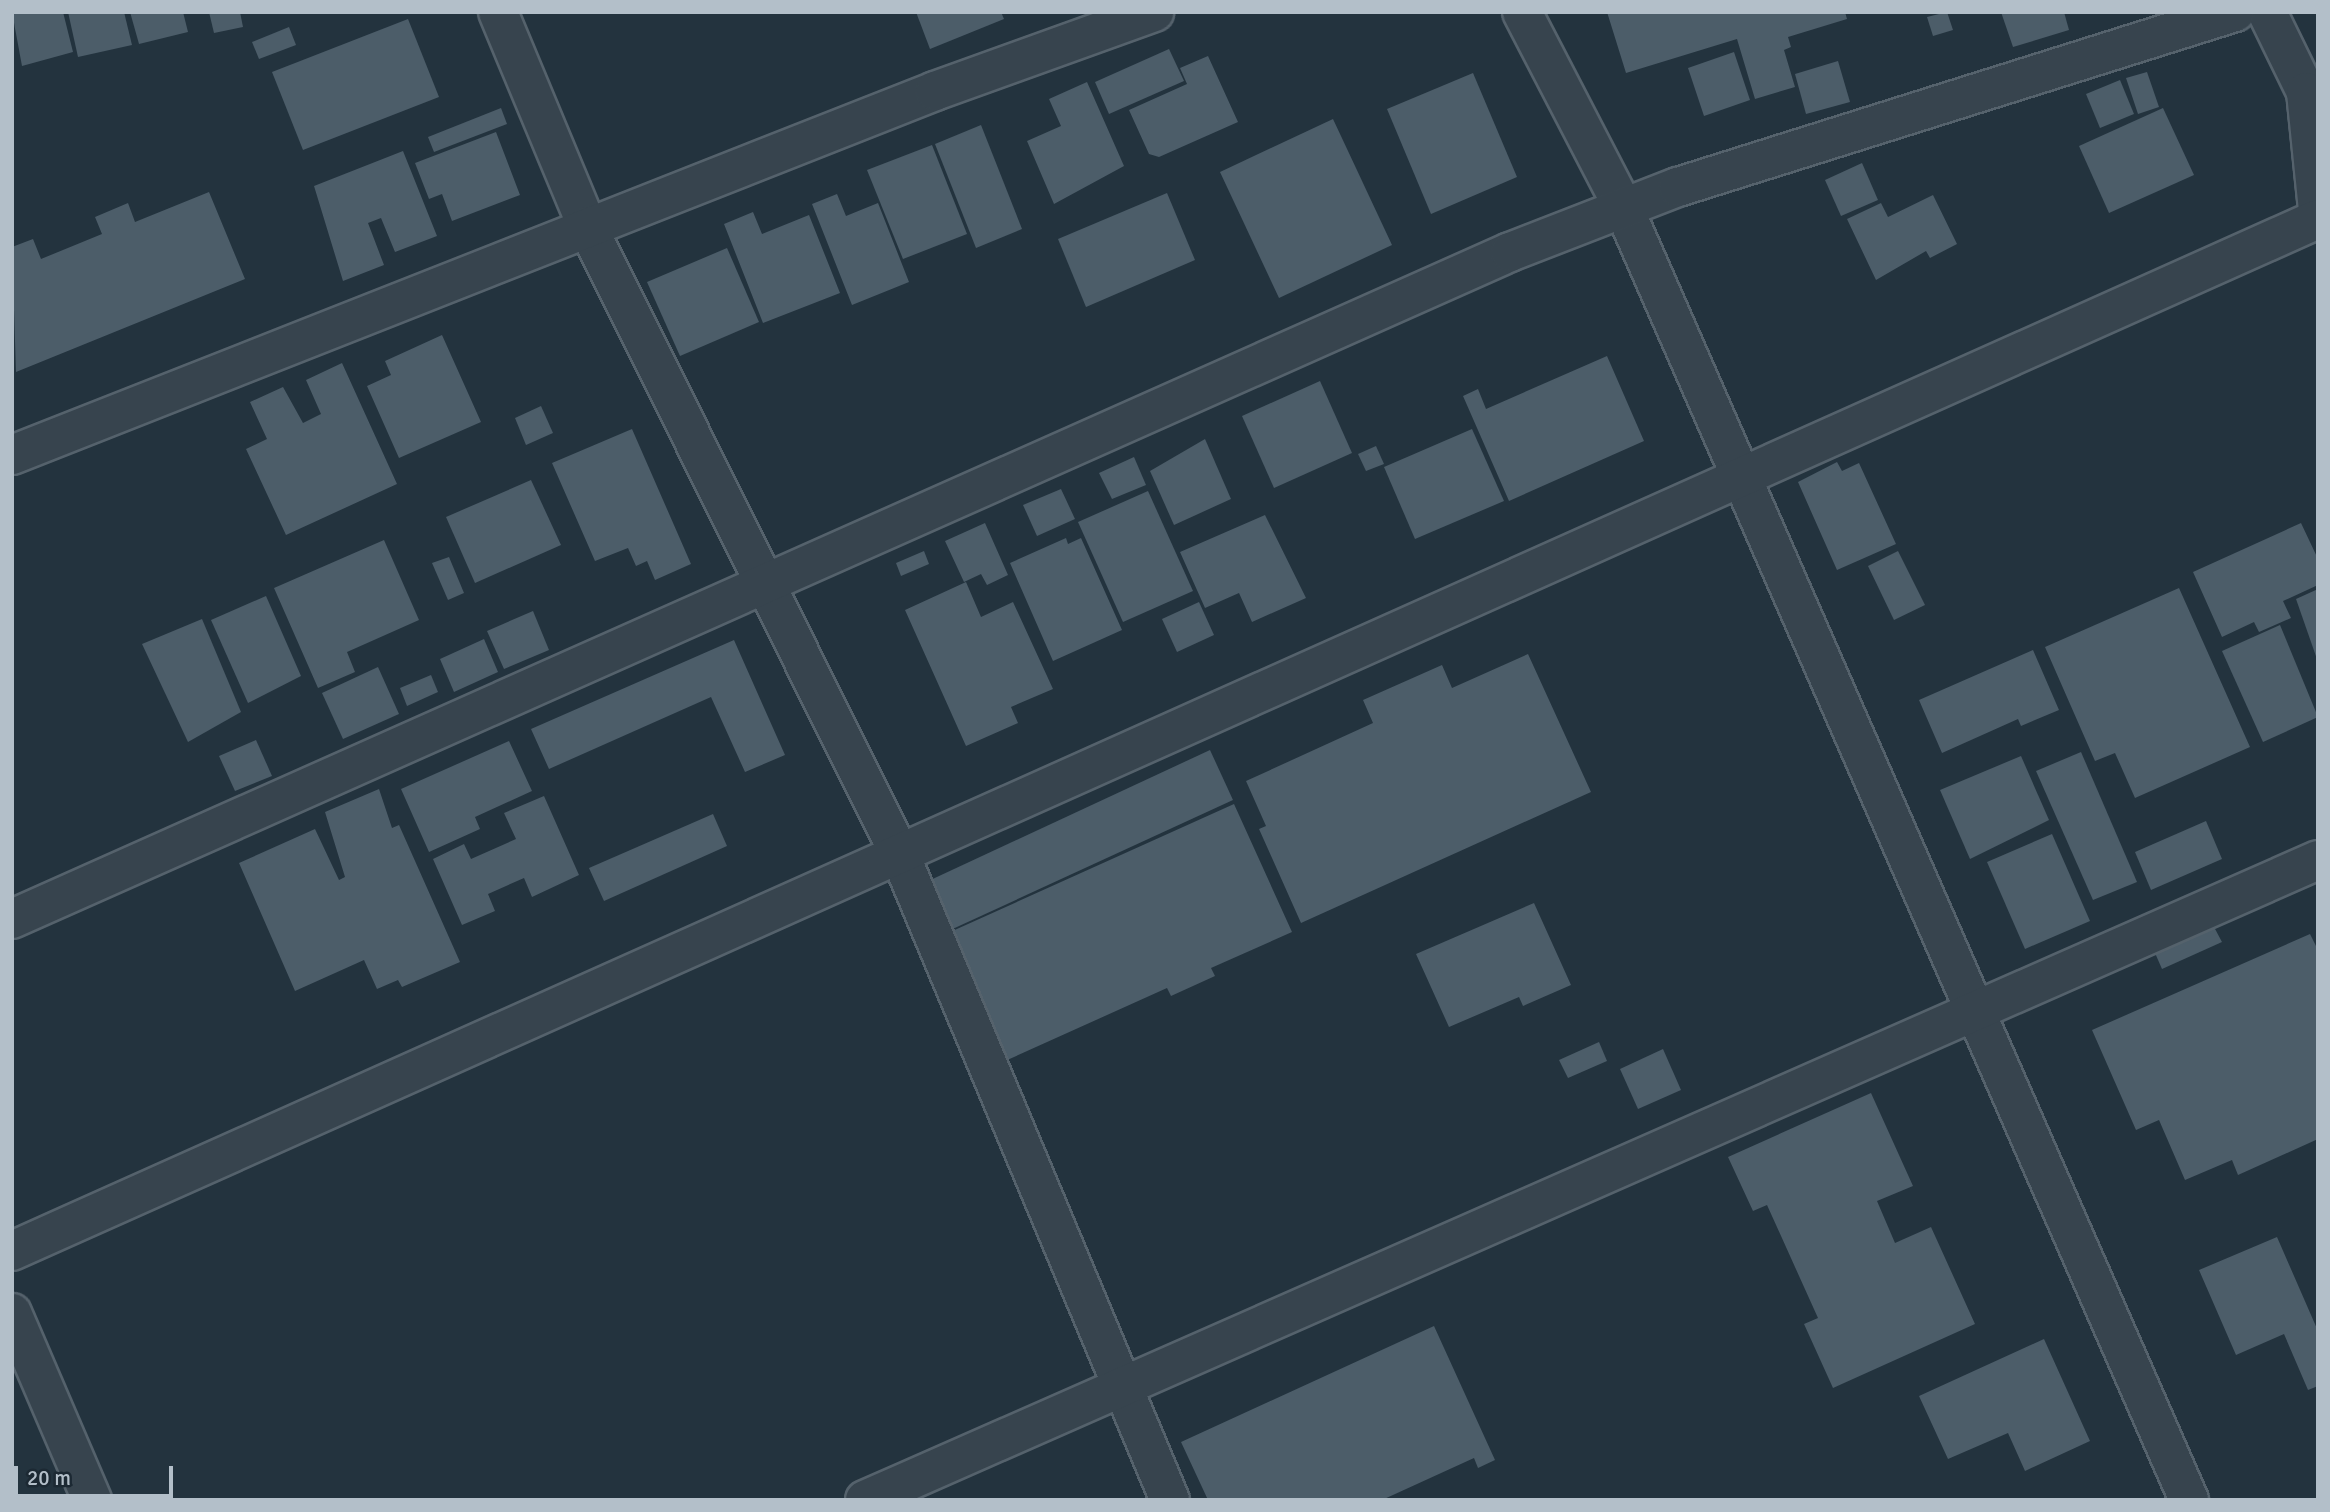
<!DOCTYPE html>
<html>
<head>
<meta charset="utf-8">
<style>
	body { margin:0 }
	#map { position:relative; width:2330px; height:1512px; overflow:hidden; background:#23333e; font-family:Signika,sans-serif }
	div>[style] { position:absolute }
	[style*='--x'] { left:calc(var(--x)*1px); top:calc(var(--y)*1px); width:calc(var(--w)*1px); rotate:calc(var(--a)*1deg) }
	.building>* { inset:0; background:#4c5d69 }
	.roads { filter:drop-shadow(2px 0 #55626c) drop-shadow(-2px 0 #55626c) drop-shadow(0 2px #55626c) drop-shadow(0 -2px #55626c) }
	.minor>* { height:38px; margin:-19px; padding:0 19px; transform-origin:19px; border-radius:19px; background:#37444e }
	span { translate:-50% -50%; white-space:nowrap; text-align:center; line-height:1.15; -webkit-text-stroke:5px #1c2933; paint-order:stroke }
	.frame { position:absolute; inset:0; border:14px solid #b3bfc9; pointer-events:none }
	.scale { position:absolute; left:14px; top:1466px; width:159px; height:32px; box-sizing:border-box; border:4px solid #b3bfc9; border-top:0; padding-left:9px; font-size:21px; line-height:24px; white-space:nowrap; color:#b3bfc9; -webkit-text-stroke:5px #1c2933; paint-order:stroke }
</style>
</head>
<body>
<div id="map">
	<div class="building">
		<div style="clip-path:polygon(12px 12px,63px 12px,73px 52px,22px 66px)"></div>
		<div style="clip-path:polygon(68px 12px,124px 12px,132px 45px,78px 57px)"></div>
		<div style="clip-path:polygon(130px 12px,183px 12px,188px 32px,139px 44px)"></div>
		<div style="clip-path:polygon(209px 12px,240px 12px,243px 27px,214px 33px)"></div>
		<div style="clip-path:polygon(916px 12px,1001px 12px,1004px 19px,930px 49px)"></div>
		<div style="clip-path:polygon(1607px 12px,1845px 12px,1847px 19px,1788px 37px,1791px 47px,1784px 50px,1795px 87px,1755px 99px,1737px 39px,1626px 73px)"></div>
		<div style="clip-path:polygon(1947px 12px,1953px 30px,1933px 36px,1927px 17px)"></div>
		<div style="clip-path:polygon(2001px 12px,2064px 12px,2069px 30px,2013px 47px)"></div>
		<div style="clip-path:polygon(408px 19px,439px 97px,303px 150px,272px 72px)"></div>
		<div style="clip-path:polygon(289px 27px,296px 45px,259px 59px,252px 42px)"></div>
		<div style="clip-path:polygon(1169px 49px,1184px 81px,1109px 114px,1095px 82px)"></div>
		<div style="clip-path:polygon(1734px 52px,1750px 100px,1704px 116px,1688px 68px)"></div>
		<div style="clip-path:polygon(1208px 56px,1238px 122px,1159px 157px,1149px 154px,1129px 110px,1187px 84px,1180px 68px)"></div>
		<div style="clip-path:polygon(1838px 61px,1850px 102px,1806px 114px,1795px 74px)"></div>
		<div style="clip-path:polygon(2147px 72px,2159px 107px,2138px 114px,2126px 78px)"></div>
		<div style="clip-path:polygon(1473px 73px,1517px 177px,1431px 214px,1387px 109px)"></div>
		<div style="clip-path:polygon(2120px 80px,2134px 114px,2100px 128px,2086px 94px)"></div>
		<div style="clip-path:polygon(1087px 82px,1124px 166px,1054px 204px,1027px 141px,1061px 126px,1049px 99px)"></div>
		<div style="clip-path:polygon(501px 108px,507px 124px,434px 152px,428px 137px)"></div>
		<div style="clip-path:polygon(2163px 108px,2194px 175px,2109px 213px,2079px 146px)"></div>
		<div style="clip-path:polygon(1333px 119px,1392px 245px,1279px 298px,1220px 172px)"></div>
		<div style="clip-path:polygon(981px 125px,1022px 229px,976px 248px,935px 144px)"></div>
		<div style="clip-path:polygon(496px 132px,520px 195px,452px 221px,442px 194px,429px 199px,415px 163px)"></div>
		<div style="clip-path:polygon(932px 145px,967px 234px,903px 259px,867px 170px)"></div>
		<div style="clip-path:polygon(403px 151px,437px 236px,395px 252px,381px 218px,368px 223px,384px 265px,343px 281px,314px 186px)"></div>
		<div style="clip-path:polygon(1862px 163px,1878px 200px,1841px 216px,1825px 180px)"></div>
		<div style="clip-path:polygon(209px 192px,245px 279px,16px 372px,12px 247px,33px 239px,41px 259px,102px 234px,95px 217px,128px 203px,135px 222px)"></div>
		<div style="clip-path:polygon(1167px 193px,1195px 260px,1086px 307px,1058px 239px)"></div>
		<div style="clip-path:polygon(837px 194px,846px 216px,878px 203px,909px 282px,852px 305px,812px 204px)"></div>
		<div style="clip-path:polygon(1933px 195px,1957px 244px,1930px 258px,1926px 251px,1876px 280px,1847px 219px,1881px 203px,1888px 217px)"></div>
		<div style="clip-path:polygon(753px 212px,762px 234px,809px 215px,840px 293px,763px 323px,724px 224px)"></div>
		<div style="clip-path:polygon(727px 248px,759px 322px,680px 356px,647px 282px)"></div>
		<div style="clip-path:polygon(442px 335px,481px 422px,399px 458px,367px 386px,391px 375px,385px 361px)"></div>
		<div style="clip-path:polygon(1607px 356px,1644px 441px,1509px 501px,1463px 396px,1478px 389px,1486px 409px)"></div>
		<div style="clip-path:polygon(342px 363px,397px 484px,286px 535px,246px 449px,267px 439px,250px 402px,283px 387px,303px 423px,321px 414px,306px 380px)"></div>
		<div style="clip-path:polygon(1320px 381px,1352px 453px,1274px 488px,1242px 416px)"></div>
		<div style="clip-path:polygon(541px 406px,553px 433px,526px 445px,515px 418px)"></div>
		<div style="clip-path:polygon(632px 429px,691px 564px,655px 580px,647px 561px,636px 566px,628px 548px,595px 561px,552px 463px)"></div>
		<div style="clip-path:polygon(1472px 429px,1504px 501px,1415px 539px,1384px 467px)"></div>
		<div style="clip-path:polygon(1205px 439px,1231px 499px,1174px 525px,1150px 471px)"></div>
		<div style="clip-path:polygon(1376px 446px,1384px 464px,1366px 471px,1358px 454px)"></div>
		<div style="clip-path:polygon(1134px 457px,1146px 485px,1112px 499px,1099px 473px)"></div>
		<div style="clip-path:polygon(1837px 462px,1842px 471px,1859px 463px,1896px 544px,1837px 570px,1798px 482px)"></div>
		<div style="clip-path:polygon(531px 480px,561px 545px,475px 583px,446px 517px)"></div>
		<div style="clip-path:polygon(1061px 489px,1075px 519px,1037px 536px,1023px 505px)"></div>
		<div style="clip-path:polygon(1148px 491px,1193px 591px,1123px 622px,1078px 522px)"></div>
		<div style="clip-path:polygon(1265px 515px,1306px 598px,1252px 622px,1239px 593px,1205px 608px,1180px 552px)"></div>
		<div style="clip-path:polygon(985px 523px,1008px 575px,987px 585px,981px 574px,964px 582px,945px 541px)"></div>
		<div style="clip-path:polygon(2301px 523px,2318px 559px,2318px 585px,2283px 601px,2291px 618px,2259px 632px,2254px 622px,2222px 637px,2193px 572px)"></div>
		<div style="clip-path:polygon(1066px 538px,1068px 544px,1081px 538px,1122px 630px,1053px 661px,1010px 563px)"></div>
		<div style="clip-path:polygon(384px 540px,419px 620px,347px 652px,355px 672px,318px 688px,274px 588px)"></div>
		<div style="clip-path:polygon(924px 551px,929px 564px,901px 576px,896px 563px)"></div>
		<div style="clip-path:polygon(1898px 551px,1925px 605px,1894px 620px,1868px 566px)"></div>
		<div style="clip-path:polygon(449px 557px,464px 593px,448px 600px,432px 563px)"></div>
		<div style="clip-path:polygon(966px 582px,981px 617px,1013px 602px,1053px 689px,1011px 707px,1018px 723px,966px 746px,905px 610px)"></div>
		<div style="clip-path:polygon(2179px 588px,2250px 747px,2135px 798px,2115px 753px,2095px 761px,2045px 647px)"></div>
		<div style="clip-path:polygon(2318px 589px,2318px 662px,2296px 599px)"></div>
		<div style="clip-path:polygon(266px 596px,301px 676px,248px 703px,211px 620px)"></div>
		<div style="clip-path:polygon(1199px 602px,1214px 635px,1177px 652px,1162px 619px)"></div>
		<div style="clip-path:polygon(533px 611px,549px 650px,504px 669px,487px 631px)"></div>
		<div style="clip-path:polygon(202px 619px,241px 712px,188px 742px,142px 644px)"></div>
		<div style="clip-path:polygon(2280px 625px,2318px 717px,2263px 742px,2222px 651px)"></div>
		<div style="clip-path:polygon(484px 639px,498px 672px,454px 692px,440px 659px)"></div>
		<div style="clip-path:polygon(734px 640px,785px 755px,745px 772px,711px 697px,549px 769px,531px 729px)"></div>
		<div style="clip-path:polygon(2033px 650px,2059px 710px,2021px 726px,2018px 719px,1942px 753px,1919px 700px)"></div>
		<div style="clip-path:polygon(1528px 654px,1591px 792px,1301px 923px,1259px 829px,1266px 826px,1246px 781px,1373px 723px,1363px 700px,1442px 665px,1452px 688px)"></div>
		<div style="clip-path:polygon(378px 667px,399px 714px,343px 739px,322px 693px)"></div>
		<div style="clip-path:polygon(431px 675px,438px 692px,407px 706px,400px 688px)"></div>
		<div style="clip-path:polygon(256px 740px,272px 776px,235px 791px,219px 756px)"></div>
		<div style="clip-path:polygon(509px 741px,532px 791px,475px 817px,480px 829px,429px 852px,401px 789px)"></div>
		<div style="clip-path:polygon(1210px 750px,1233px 800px,946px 932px,924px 883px)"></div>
		<div style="clip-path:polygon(2081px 752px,2137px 882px,2093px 900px,2036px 771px)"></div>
		<div style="clip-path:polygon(2021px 756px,2049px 820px,1970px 859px,1940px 790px)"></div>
		<div style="clip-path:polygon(379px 789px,392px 828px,399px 825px,460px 962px,402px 987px,398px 980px,377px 989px,364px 960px,295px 991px,239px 863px,315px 829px,339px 880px,345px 877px,325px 812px)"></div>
		<div style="clip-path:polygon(544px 796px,579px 875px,532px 897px,524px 878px,488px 894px,495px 911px,462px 925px,433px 859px,464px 844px,471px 859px,516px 839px,504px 813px)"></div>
		<div style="clip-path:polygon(1234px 804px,1292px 932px,1211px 968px,1215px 976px,1171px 996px,1167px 988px,1005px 1061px,948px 933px)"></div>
		<div style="clip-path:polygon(713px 814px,727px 846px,604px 901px,589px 868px)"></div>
		<div style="clip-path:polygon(2206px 821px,2222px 859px,2151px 890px,2135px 852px)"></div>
		<div style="clip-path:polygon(2052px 834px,2090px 921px,2025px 949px,1987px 862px)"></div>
		<div style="clip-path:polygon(1534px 903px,1571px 985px,1523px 1006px,1519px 997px,1449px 1027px,1416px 954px)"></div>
		<div style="clip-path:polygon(2214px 927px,2222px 942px,2162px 969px,2155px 953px)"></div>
		<div style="clip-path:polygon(2310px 934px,2318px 950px,2318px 1139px,2238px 1175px,2232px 1160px,2185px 1180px,2159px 1120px,2136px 1130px,2092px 1030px)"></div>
		<div style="clip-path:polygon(1599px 1042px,1607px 1061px,1568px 1078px,1559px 1060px)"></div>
		<div style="clip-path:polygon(1663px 1049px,1681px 1090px,1638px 1109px,1620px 1069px)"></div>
		<div style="clip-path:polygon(1871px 1093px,1913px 1186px,1877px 1201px,1895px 1243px,1931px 1227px,1975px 1324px,1833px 1388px,1804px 1324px,1818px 1318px,1767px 1205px,1753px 1211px,1728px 1157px)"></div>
		<div style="clip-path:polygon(2277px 1237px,2318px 1331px,2318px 1386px,2308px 1390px,2284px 1334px,2236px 1355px,2199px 1270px)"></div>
		<div style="clip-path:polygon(1434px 1326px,1495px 1460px,1478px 1468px,1474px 1458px,1382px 1500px,1208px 1500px,1181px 1442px)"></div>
		<div style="clip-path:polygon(2044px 1339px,2090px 1441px,2025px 1471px,2008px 1433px,1948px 1459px,1919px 1396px)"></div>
	</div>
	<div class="roads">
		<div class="minor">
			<div style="--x:498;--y:12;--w:232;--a:67.4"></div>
			<div style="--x:587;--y:226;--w:703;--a:63.54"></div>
			<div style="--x:900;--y:855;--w:699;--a:67.29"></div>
			<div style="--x:1522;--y:12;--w:222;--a:62.6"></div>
			<div style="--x:1624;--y:209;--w:1409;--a:66.36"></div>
			<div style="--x:2267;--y:12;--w:89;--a:64"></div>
			<div style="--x:2306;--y:92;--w:120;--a:84.2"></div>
			<div style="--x:12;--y:455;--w:992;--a:-21.52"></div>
			<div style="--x:935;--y:91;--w:233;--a:-19.8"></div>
			<div style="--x:12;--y:919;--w:1640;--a:-24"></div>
			<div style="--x:1510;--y:252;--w:180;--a:-21.2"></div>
			<div style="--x:1678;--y:187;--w:584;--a:-17.44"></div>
			<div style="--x:12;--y:1251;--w:2526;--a:-24.11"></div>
			<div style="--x:12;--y:1313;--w:203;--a:66.8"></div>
			<div style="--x:865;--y:1500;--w:1588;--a:-23.77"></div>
		</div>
	</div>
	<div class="frame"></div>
	<div class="scale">20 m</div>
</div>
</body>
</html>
